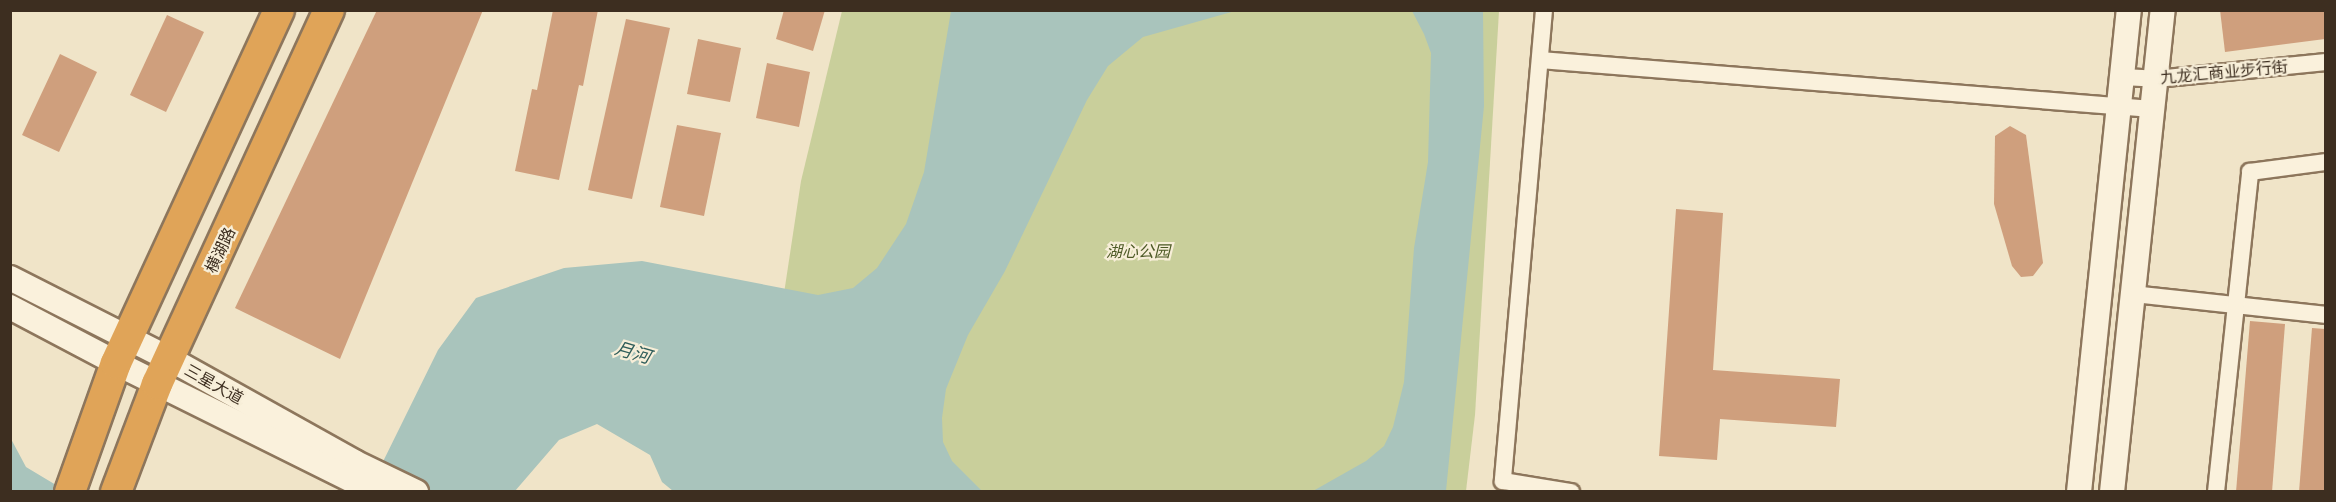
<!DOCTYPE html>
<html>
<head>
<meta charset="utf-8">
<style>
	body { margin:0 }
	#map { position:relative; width:2336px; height:502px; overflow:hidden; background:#f0e4c8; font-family:"Playfair Display","Noto Sans SC",serif }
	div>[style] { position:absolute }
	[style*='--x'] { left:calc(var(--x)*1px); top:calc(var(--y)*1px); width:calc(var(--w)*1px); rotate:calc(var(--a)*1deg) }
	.green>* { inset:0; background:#c9cf9b }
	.water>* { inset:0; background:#a9c4bc }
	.building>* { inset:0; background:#cf9f7d }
	.roads { filter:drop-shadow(2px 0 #8d765c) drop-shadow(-2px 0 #8d765c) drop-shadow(0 2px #8d765c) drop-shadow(0 -2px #8d765c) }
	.street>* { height:16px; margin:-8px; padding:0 8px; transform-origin:8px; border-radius:8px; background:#faf1dc }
	.secondary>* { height:24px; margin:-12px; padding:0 12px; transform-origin:12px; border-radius:12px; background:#faf1dc }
	.highway>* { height:30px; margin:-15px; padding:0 15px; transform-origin:15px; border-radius:15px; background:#e0a458 }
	span { translate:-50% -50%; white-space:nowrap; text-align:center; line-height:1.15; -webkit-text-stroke:4.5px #f7eed8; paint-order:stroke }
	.street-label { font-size:16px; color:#3d2e20 }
	.park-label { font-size:16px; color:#4d5a26; font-style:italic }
	.water-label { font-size:18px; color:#2f5d5a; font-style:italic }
	.frame { position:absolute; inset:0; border:12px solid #3d2e20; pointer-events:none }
</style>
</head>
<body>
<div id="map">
	<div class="green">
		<div style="clip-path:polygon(842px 11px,1499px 11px,1475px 415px,1466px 491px,841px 491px,778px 333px,801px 181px)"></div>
	</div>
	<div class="water">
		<div style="clip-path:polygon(951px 11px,1235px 11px,1143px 37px,1108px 66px,1087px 100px,1005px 271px,968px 335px,946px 389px,942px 418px,943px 442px,952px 461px,982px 491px,673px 491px,662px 482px,650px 455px,597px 424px,559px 440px,515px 491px,368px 492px,438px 350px,476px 298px,564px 268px,642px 261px,818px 295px,853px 288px,877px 268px,906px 224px,924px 172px)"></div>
		<div style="clip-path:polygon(1412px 11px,1483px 11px,1484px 106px,1446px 491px,1313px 491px,1366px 461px,1384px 446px,1393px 427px,1404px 382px,1414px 248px,1428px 162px,1431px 53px,1424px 34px)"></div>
		<div style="clip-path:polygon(10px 437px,26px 467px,66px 491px,11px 491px)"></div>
	</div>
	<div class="building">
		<div style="clip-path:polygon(377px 10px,483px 10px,340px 359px,235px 308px)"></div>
		<div style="clip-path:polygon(553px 10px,598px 10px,583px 86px,579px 85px,559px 180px,515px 171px,532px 89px,537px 90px)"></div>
		<div style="clip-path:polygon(784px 10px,825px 10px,813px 51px,776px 39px)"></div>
		<div style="clip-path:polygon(2220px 10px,2325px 10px,2325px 39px,2225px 52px)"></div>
		<div style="clip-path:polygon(167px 15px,204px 32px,166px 112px,130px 95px)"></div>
		<div style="clip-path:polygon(626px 19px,670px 28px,632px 199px,588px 190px)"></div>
		<div style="clip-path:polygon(698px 39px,741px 48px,730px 102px,687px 94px)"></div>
		<div style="clip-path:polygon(60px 54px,97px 72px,59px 152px,22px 135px)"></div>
		<div style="clip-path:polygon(767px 63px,810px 72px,799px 127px,756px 118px)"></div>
		<div style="clip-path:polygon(677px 125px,721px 133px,704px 216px,660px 207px)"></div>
		<div style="clip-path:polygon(2010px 126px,2026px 135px,2043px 263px,2033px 276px,2021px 277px,2012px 266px,1994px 204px,1995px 136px)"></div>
		<div style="clip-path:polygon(1676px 209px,1723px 213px,1713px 370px,1840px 379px,1836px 427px,1720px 419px,1717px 460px,1659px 456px)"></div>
		<div style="clip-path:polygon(2250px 321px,2285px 324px,2272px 492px,2236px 492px)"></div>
		<div style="clip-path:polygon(2312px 328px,2325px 329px,2325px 492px,2299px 492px)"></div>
	</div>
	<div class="roads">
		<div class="street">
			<div style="--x:1544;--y:10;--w:473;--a:95"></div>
			<div style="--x:1503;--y:481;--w:69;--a:9.2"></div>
			<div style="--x:1540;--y:60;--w:614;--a:4.58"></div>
			<div style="--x:2123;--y:77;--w:33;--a:3"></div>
			<div style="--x:2156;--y:79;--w:171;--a:-5.7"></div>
			<div style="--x:2133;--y:294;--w:194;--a:6.2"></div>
			<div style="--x:2216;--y:492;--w:322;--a:-83.9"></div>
			<div style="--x:2250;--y:172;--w:77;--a:-7.5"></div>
		</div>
		<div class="secondary">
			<div style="--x:10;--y:278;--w:179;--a:26.9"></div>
			<div style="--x:170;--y:359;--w:211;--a:29.2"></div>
			<div style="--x:354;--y:462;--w:69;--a:25.8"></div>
			<div style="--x:10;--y:307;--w:120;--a:27.8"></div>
			<div style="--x:116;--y:363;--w:290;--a:26.4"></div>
			<div style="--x:2079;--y:492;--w:485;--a:-84.1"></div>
			<div style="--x:2112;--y:492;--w:485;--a:-84"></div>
		</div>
		<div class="highway">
			<div style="--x:70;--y:492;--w:137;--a:-70.4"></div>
			<div style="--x:116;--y:363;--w:389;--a:-65.2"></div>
			<div style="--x:116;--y:492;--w:116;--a:-69.2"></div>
			<div style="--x:157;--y:384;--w:412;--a:-65.3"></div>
		</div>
	</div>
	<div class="street-label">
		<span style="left:2224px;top:72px;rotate:-5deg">九龙汇商业步行街</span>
		<span style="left:220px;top:250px;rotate:-65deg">横湖路</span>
		<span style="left:214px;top:384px;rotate:29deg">三星大道</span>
	</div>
	<div class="park-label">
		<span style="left:1138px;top:251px">湖心公园</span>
	</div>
	<div class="water-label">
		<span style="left:633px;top:352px;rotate:16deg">月河</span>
	</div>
	<div class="frame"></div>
</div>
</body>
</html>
